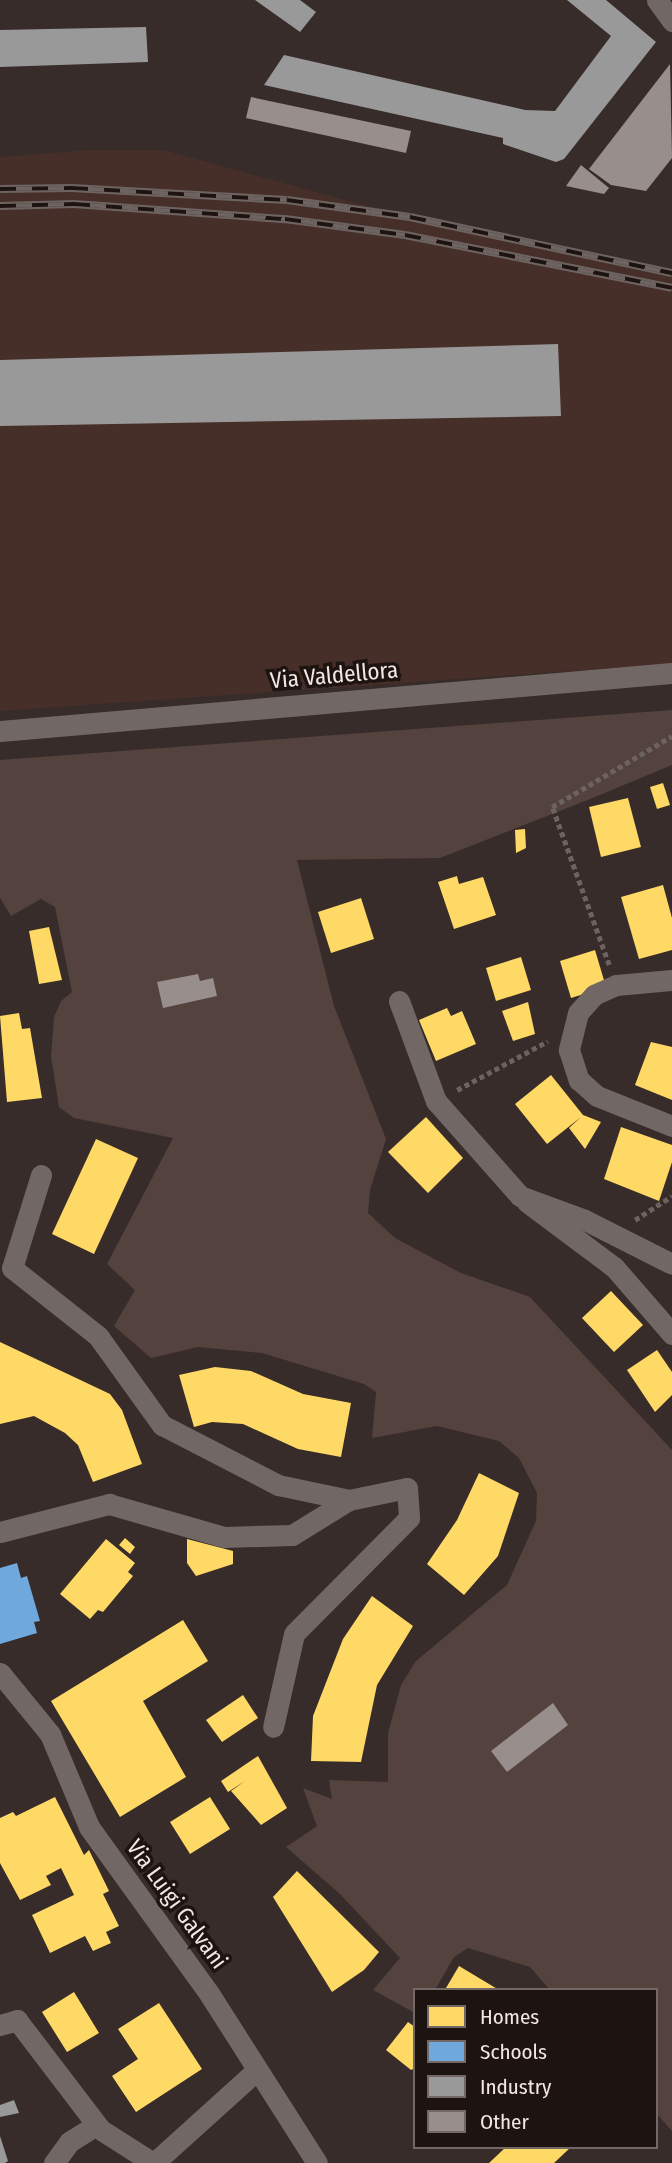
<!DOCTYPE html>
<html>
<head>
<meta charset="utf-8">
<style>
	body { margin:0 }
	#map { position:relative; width:672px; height:2163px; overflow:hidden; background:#372c2a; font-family:"Fira Sans Condensed",sans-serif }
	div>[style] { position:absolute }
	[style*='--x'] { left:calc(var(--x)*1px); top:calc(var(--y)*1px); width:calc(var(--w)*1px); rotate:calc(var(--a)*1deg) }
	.built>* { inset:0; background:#472f29 }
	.green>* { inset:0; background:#54423e }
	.homes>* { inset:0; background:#ffd966 }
	.schools>* { inset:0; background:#6fa8dc }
	.industry>* { inset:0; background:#999 }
	.building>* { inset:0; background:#988e8c }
	.path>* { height:4.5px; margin-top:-2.25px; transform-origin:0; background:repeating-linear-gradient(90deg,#6c6361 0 5px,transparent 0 8.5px) }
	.minor>* { height:21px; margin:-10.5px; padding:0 10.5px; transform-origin:10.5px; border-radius:10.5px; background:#716866 }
	.rail>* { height:8px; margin-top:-4px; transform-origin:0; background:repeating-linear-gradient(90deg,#1d1412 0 16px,#6d6462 0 32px); box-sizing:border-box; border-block:2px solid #6d6462 }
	span { translate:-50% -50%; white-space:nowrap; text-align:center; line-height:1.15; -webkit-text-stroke:7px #1d1412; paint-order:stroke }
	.street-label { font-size:23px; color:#f3e6e3 }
	.legend { position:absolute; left:413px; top:1988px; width:245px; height:161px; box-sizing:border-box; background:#1d1412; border:2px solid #736866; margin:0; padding:9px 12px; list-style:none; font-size:21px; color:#f3e6e3 }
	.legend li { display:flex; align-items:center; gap:14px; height:35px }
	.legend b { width:35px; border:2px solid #736866 }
</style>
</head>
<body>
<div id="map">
	<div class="built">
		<div style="clip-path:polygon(92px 150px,163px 150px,367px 206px,672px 274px,672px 664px,0 711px,0 157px)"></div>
	</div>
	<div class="green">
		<div style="clip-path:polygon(672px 710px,672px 765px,590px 799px,440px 858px,297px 860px,334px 1006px,386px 1139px,370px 1190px,368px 1213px,395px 1238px,461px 1273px,530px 1297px,672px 1450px,672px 2131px,656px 2113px,656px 1990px,550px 1990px,530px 1967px,468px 1948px,454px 1957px,435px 1990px,415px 1990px,415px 2013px,373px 1990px,400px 1958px,340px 1894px,286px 1847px,317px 1826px,303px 1788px,332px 1799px,329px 1780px,388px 1782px,388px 1733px,401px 1685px,416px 1661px,507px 1585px,536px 1521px,537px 1493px,519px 1458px,499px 1441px,437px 1426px,372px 1438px,376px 1392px,364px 1384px,262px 1353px,198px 1347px,151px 1358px,114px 1326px,135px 1290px,107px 1264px,173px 1138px,74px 1118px,59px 1107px,51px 1056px,54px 1017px,61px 1001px,72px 992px,55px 907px,41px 899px,11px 916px,0 898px,0 760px)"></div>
	</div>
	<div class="homes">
		<div style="clip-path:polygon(663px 783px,670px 805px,657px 809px,650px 787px)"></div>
		<div style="clip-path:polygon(628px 798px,641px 847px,601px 857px,589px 807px)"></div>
		<div style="clip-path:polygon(525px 829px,526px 848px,516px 853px,515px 830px)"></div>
		<div style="clip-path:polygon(457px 876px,459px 884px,483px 877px,496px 915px,454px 929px,438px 882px)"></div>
		<div style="clip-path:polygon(663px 885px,672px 918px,672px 950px,639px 959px,621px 897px)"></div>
		<div style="clip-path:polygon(361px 898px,374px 939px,331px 953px,318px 912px)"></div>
		<div style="clip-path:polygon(49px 927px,62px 980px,39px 984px,29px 931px)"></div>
		<div style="clip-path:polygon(595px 950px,606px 987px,571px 998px,560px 961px)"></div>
		<div style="clip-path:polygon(521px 957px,531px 990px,496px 1001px,486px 968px)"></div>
		<div style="clip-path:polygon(528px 1002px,535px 1034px,513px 1041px,502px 1011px)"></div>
		<div style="clip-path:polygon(447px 1008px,451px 1016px,462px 1011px,476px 1044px,436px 1061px,419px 1020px)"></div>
		<div style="clip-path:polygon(19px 1013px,22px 1029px,30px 1028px,42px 1098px,7px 1102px,0 1016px)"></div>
		<div style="clip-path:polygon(651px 1042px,672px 1047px,672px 1100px,635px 1085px)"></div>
		<div style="clip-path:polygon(551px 1075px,583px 1115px,601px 1122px,585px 1149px,569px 1128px,581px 1117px,547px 1144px,515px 1104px)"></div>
		<div style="clip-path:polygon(426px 1117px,463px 1158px,428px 1193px,388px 1152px)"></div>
		<div style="clip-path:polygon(621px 1127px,672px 1145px,672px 1162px,659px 1201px,604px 1179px)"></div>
		<div style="clip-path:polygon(96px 1139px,138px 1158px,94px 1254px,52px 1234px)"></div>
		<div style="clip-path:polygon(611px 1291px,643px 1325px,614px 1352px,582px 1318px)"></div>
		<div style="clip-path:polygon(0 1342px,110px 1394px,122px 1410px,142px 1464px,93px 1482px,78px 1445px,65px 1433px,34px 1416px,0 1424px)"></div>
		<div style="clip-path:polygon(657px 1350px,672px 1372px,672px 1395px,655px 1412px,627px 1370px)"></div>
		<div style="clip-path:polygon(215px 1367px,251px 1371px,303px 1394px,351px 1403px,341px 1457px,298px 1449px,243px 1424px,212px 1422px,194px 1427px,179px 1375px)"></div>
		<div style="clip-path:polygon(479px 1473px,519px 1493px,498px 1556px,464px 1595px,427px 1564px,457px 1520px)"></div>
		<div style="clip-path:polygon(125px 1538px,135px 1547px,130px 1554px,119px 1545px)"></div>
		<div style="clip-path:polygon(106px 1539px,135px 1563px,128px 1572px,133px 1576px,103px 1612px,98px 1610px,90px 1619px,60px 1594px)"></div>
		<div style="clip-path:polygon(187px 1539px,233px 1551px,233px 1564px,196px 1576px,187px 1563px)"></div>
		<div style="clip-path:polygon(372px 1596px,413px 1626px,377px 1685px,361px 1762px,311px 1761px,313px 1716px,343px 1639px)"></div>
		<div style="clip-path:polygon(183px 1620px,208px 1661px,143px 1701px,186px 1777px,120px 1817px,51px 1701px)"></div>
		<div style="clip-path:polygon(243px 1695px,258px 1718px,222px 1742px,206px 1720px)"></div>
		<div style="clip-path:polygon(258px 1756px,287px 1808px,261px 1825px,231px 1791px,245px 1781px,228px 1792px,221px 1781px)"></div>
		<div style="clip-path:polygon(55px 1797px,84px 1855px,89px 1850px,109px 1891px,103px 1894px,119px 1926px,106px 1932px,111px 1943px,93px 1951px,85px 1936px,50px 1953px,32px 1915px,74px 1895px,61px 1868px,46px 1876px,51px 1885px,20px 1900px,0 1863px,0 1818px,13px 1812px,16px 1816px)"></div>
		<div style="clip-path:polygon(210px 1797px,230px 1829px,190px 1854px,170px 1822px)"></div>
		<div style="clip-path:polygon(297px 1871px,379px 1952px,364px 1970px,332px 1992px,273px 1897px)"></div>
		<div style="clip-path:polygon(459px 1966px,499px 1990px,446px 1988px)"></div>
		<div style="clip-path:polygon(74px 1992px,99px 2033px,67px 2052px,42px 2012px)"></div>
		<div style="clip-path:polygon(159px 2003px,202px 2069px,136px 2112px,112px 2076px,138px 2059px,118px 2029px)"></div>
		<div style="clip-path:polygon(408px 2022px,415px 2027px,415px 2068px,411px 2070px,386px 2050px)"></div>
		<div style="clip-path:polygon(506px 2147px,571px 2147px,554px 2163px,489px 2163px)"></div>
	</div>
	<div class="schools">
		<div style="clip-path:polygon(17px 1563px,21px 1578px,27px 1576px,40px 1621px,34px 1622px,37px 1633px,0 1644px,0 1568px)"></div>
	</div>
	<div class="industry">
		<div style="clip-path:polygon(255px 0,300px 0,316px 12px,300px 32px)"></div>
		<div style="clip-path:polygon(567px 0,606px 0,656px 42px,564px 159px,556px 162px,503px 144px,503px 138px,264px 85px,284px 55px,525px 110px,555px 111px,611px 36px)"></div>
		<div style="clip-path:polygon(146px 27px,148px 62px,0 67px,0 30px)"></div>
		<div style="clip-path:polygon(558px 344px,561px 416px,0 426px,0 360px)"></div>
		<div style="clip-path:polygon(14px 2100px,19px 2113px,0 2117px,0 2105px)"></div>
		<div style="clip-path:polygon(0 2136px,8px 2161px,5px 2163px,0 2163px)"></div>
	</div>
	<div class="building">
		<div style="clip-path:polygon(670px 64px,672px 158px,646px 191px,611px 185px,589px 169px)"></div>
		<div style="clip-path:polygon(251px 97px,411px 131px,406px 153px,246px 118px)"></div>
		<div style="clip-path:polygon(581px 165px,609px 188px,604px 194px,566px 186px)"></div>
		<div style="clip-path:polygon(198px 974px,200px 981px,213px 978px,217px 996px,163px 1008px,157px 982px)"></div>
		<div style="clip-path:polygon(553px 1703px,568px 1725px,507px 1772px,491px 1751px)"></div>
	</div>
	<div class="path">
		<div style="--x:609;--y:965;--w:168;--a:-109.8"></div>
		<div style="--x:552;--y:807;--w:139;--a:-30.6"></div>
		<div style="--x:457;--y:1090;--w:103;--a:-28.3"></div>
		<div style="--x:635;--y:1220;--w:44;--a:-33"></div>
	</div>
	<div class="minor">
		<div style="--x:657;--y:0;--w:26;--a:54"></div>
		<div style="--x:0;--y:731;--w:674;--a:-4.93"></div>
		<div style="--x:672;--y:980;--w:56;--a:174.9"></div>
		<div style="--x:616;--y:985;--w:24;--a:156"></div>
		<div style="--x:594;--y:995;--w:24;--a:132"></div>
		<div style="--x:578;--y:1013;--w:38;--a:104"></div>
		<div style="--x:569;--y:1050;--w:32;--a:72"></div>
		<div style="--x:579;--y:1080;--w:24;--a:42"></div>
		<div style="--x:597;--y:1096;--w:81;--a:21.8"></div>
		<div style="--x:399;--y:1001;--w:107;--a:69.7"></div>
		<div style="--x:436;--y:1101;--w:127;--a:48.5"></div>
		<div style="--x:520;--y:1196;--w:69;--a:20.3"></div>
		<div style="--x:585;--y:1220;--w:97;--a:26.8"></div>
		<div style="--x:41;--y:1175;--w:97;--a:107.3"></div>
		<div style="--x:12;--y:1268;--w:110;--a:38.3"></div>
		<div style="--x:98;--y:1336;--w:110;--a:54.3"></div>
		<div style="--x:162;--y:1425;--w:131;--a:27.3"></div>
		<div style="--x:278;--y:1485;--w:73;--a:11.9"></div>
		<div style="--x:527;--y:1202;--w:109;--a:36.8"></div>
		<div style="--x:614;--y:1267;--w:89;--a:49.1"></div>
		<div style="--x:0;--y:1532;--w:113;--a:-14.4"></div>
		<div style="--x:109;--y:1504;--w:120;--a:16"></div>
		<div style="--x:224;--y:1537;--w:68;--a:-1.7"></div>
		<div style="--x:292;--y:1535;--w:67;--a:-31.6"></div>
		<div style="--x:349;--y:1500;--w:59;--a:-11.7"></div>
		<div style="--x:407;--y:1488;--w:30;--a:86"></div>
		<div style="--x:409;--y:1518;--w:163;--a:134.8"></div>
		<div style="--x:294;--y:1634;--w:95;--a:102.7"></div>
		<div style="--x:0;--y:1673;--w:79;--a:50.7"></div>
		<div style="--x:50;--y:1734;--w:101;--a:67.2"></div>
		<div style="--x:89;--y:1827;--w:207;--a:54.2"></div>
		<div style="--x:210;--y:1995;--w:199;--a:57.5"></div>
		<div style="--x:0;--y:2025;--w:18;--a:-16"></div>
		<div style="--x:17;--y:2020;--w:137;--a:52.7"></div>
		<div style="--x:54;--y:2163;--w:26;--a:-54"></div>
		<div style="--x:69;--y:2142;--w:31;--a:-32"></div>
		<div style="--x:95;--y:2126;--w:69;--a:32.5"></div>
		<div style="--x:154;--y:2163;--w:139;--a:-42.1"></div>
	</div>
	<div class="rail">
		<div style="--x:0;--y:189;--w:72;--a:-0.8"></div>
		<div style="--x:72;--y:188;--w:215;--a:3.2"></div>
		<div style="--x:287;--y:200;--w:124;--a:7.9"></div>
		<div style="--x:410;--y:217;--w:268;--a:12.1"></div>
		<div style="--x:0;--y:206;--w:74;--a:-1.5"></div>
		<div style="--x:74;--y:204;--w:212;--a:4.1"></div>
		<div style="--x:285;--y:219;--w:121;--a:7.6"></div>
		<div style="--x:405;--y:235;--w:272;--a:11.2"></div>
	</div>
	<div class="street-label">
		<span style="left:334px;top:675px;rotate:-5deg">Via Valdellora</span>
		<span style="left:177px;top:1904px;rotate:54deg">Via Luigi Galvani</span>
	</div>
	<ul class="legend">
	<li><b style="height:19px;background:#ffd966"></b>Homes</li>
	<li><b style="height:19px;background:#6fa8dc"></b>Schools</li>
	<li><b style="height:19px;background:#999"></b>Industry</li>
	<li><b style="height:19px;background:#988e8c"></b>Other</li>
	</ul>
</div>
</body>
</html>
